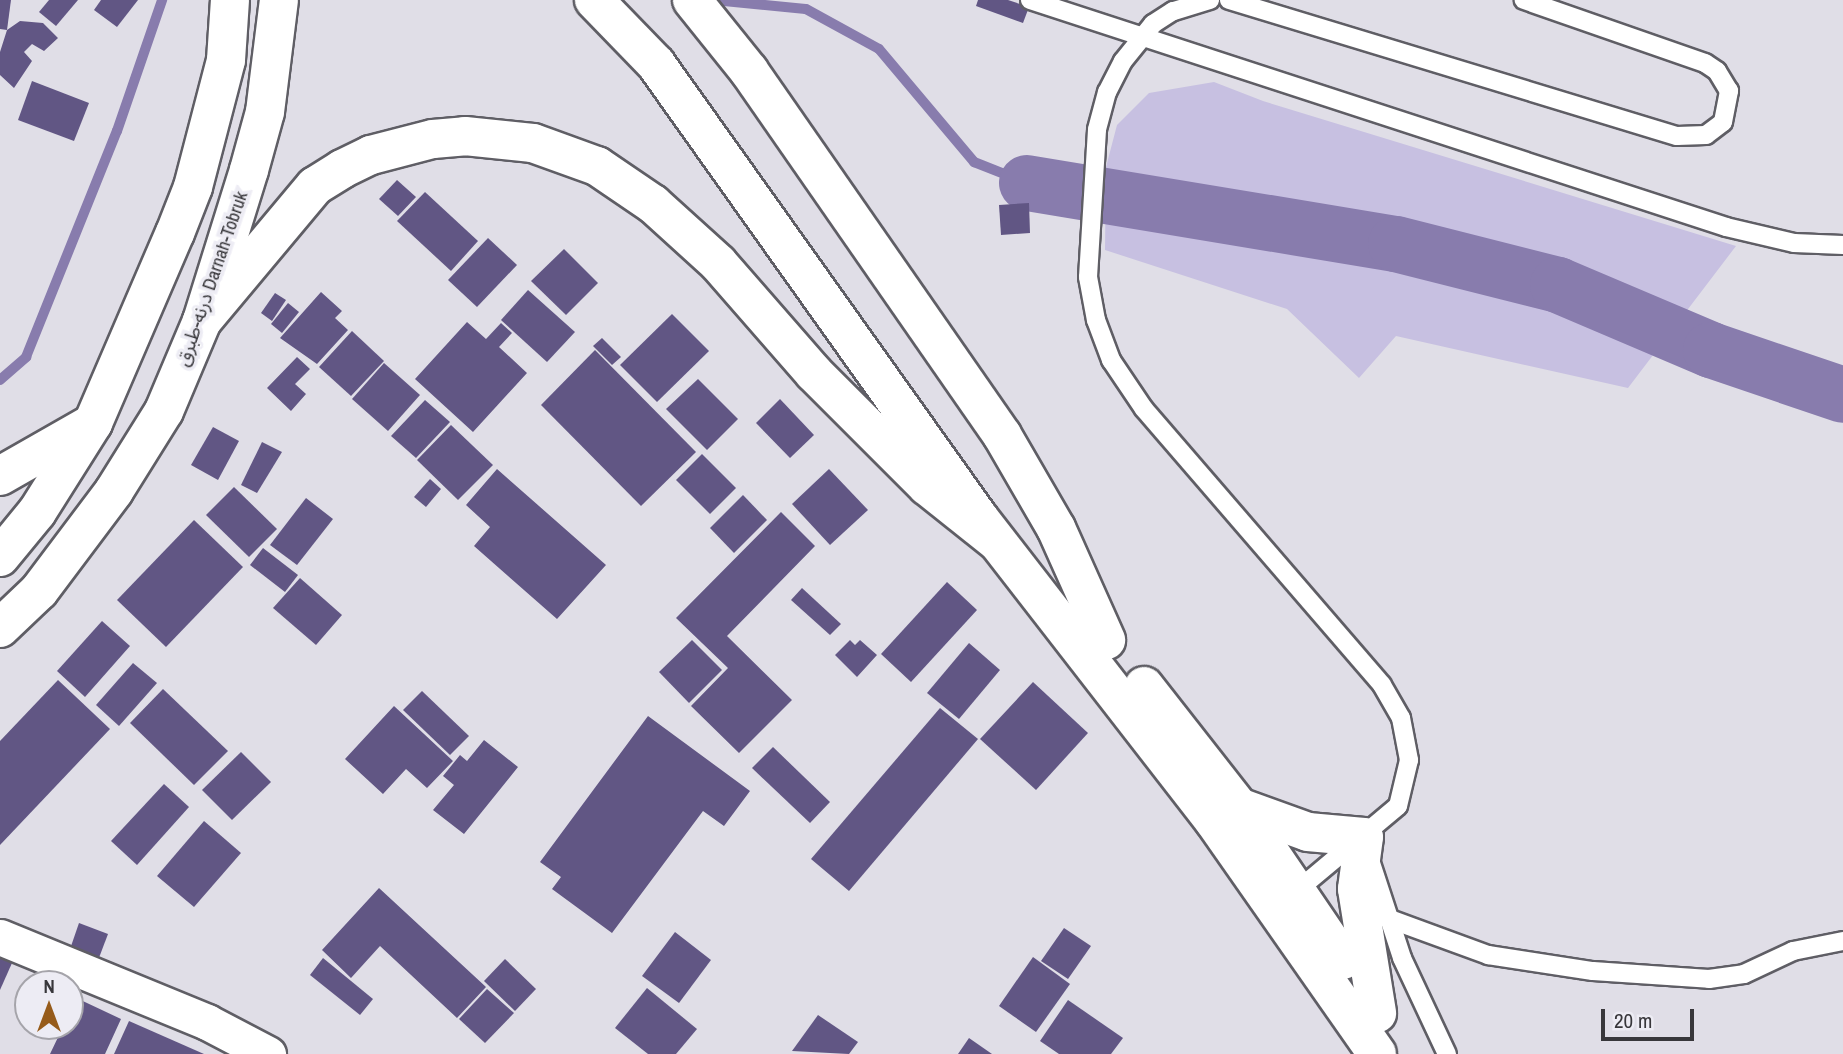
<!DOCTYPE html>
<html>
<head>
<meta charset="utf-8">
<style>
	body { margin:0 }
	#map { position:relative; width:1843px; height:1054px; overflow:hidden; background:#e0dee7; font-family:"Archivo Narrow","Noto Sans Arabic",sans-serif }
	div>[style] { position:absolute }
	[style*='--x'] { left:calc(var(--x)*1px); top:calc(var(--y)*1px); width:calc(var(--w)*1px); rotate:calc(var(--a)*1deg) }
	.green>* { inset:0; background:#c7c0e1 }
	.stream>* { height:10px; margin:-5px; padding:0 5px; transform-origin:5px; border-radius:5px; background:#887cad }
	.river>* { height:56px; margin:-28px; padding:0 28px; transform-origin:28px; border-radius:28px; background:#887cad }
	.building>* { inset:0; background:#615684 }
	.roads { filter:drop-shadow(2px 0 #5f5e65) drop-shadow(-2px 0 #5f5e65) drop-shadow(0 2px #5f5e65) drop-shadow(0 -2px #5f5e65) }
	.lane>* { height:18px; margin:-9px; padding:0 9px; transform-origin:9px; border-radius:9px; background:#fff }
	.street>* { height:35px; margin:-17.5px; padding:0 17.5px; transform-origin:17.5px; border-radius:17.5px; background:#fff }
	.primary>* { height:38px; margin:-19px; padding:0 19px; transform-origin:19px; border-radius:19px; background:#fff }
	.highway>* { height:38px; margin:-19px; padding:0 19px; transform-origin:19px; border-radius:19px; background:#fff }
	span { translate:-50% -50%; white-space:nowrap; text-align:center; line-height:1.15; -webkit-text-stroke:7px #edecf4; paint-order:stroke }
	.street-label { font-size:19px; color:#38373b }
	.north { position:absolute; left:14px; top:970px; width:70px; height:70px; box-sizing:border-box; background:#edecf4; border:2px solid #a5a4aa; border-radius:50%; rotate:0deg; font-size:19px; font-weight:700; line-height:28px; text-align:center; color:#38373b }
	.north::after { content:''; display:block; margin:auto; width:24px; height:32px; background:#965b1a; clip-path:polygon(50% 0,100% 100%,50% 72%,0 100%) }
	.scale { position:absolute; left:1601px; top:1009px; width:93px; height:32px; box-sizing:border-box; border:4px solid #38373b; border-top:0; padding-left:9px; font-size:21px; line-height:24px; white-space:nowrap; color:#38373b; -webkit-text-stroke:5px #edecf4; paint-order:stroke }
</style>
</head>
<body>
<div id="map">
	<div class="green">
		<div style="clip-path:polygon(1214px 82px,1263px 101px,1736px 246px,1628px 388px,1396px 336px,1359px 378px,1287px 309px,1105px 250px,1106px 167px,1117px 125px,1149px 93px)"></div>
	</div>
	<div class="stream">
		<div style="--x:714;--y:0;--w:92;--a:5.6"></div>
		<div style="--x:806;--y:9;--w:83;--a:28.7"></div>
		<div style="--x:879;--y:49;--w:148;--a:49.9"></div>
		<div style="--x:974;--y:162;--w:57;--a:21.6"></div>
		<div style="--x:0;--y:380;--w:35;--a:-41"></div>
		<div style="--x:26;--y:357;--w:244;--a:-68.1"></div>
		<div style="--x:117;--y:131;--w:139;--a:-71"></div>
	</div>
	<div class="river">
		<div style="--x:1027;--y:183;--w:374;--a:9.4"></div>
		<div style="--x:1396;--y:244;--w:167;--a:14.2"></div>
		<div style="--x:1558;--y:285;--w:166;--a:23"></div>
		<div style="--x:1711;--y:350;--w:139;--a:18.8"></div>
	</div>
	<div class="building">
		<div style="clip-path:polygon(0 0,11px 0,7px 30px,0 29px)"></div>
		<div style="clip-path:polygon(49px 0,78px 0,56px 26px,39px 12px)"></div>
		<div style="clip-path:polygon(101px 0,138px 0,117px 27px,94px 10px)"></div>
		<div style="clip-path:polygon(978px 0,1008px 0,1029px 7px,1023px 23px,976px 6px)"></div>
		<div style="clip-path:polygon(20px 21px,43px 23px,58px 38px,44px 51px,32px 44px,24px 52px,32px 61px,14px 88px,0 75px,0 52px,7px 30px)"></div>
		<div style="clip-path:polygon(32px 81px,89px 103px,74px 141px,18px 120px)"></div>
		<div style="clip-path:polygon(397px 180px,416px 197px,398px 216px,379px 199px)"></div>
		<div style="clip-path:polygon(425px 192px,478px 241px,451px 271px,397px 221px)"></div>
		<div style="clip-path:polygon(1029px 203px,1030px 233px,1001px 235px,999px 205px)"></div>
		<div style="clip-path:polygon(488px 238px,517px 265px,477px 307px,448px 280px)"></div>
		<div style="clip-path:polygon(564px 249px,598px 283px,566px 315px,531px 281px)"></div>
		<div style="clip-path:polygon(528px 290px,575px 332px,547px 362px,501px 320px)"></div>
		<div style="clip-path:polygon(321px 292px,342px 311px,335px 318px,348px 330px,317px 364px,280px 338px)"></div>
		<div style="clip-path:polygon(275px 293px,286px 300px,272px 321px,261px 313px)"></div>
		<div style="clip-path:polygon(288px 303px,299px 312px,282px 333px,271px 324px)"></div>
		<div style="clip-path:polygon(672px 314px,709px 351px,657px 402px,620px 365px)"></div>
		<div style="clip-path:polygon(467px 322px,486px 339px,501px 323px,512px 333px,499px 347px,527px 373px,473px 432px,415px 379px)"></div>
		<div style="clip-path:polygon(352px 331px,384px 361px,351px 396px,319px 367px)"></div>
		<div style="clip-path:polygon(602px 338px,621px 357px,612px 365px,593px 346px)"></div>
		<div style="clip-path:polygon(595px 350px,696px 452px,641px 506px,541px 405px)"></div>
		<div style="clip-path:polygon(297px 357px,310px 369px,295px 384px,306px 394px,291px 411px,267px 388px)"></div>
		<div style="clip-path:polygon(384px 363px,420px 395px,388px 431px,352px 399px)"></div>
		<div style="clip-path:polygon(698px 379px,738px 419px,707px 450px,666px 409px)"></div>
		<div style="clip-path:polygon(780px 399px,814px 435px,790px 458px,756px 423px)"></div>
		<div style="clip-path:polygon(425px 400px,450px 422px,416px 458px,391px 436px)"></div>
		<div style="clip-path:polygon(451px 425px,493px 465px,458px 500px,417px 460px)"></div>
		<div style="clip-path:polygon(213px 427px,239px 441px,218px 480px,191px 465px)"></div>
		<div style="clip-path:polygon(262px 442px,282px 452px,257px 493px,241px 485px)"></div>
		<div style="clip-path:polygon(702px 454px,736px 488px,710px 514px,676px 480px)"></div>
		<div style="clip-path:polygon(497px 469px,606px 565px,557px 619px,474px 546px,490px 527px,466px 505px)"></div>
		<div style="clip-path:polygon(829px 469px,868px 510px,830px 545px,792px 504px)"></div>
		<div style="clip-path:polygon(430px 479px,441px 489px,426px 507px,414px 497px)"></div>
		<div style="clip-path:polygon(234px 487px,277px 529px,249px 557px,206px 515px)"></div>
		<div style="clip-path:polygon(743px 495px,767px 520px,734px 553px,710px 528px)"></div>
		<div style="clip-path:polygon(306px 498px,333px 519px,297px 565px,270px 545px)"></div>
		<div style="clip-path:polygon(781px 512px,815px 546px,727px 636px,792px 700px,739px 753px,691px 706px,728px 668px,676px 618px)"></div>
		<div style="clip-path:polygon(194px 520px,243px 567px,166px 647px,117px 600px)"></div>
		<div style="clip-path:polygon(263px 548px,298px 575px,285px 592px,250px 565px)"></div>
		<div style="clip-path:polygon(300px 578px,342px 615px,316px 645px,273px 608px)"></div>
		<div style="clip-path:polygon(947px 582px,977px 610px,911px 682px,881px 654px)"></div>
		<div style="clip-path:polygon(802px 588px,841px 624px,830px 635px,791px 600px)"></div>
		<div style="clip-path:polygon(102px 621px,130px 646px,85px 697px,57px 671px)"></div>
		<div style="clip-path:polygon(692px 640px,722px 670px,689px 703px,659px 672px)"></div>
		<div style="clip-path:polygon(850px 640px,855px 645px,860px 640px,877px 655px,857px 677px,835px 655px)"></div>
		<div style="clip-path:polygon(969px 643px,1000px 670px,959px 719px,927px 693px)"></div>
		<div style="clip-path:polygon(133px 663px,157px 683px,119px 726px,96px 705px)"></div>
		<div style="clip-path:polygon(58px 680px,110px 729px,0 845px,0 741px)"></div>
		<div style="clip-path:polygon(1033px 682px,1088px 733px,1036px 790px,980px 739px)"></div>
		<div style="clip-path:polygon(163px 689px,228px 751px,194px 785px,130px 723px)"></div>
		<div style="clip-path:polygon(422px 691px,469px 736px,450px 755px,403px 710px)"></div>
		<div style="clip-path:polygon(394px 706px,453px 761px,427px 788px,406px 769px,383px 794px,345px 759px)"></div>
		<div style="clip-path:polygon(940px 708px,978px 739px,849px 891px,811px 859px)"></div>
		<div style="clip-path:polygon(648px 716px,750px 791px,724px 826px,703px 811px,612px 933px,552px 889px,561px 877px,540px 862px)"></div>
		<div style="clip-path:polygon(484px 740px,518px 767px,464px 834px,433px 810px,454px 785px,443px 776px,460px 755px,467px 761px)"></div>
		<div style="clip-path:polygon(773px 747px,830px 802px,810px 823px,752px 768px)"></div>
		<div style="clip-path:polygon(241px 752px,271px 782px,232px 820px,202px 790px)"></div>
		<div style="clip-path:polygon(164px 784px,189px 807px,137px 865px,111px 841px)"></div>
		<div style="clip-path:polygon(204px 821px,241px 853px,194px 907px,157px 876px)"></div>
		<div style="clip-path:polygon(379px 888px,486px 987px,457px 1018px,380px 946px,351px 978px,322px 950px)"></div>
		<div style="clip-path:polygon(79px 923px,108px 934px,97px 963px,69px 952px)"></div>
		<div style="clip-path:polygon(1064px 928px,1091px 946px,1068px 979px,1041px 961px)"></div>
		<div style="clip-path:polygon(675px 932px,711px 960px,679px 1003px,642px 976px)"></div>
		<div style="clip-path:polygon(0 957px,12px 963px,0 990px)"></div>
		<div style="clip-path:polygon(1033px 957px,1070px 984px,1036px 1032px,999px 1006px)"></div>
		<div style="clip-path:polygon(323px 958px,373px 999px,360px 1015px,310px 975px)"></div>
		<div style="clip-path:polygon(505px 959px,536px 989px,515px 1011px,484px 981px)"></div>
		<div style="clip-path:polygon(647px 988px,697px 1029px,676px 1054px,648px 1054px,615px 1028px)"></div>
		<div style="clip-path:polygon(487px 989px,514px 1013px,485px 1043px,459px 1019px)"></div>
		<div style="clip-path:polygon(70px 995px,121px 1019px,105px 1054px,50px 1054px,61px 1031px,50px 1026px,70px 1026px)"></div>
		<div style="clip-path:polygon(1068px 1000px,1123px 1038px,1111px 1054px,1059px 1054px,1040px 1041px)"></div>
		<div style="clip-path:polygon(818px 1015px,858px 1042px,849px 1054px,792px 1051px)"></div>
		<div style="clip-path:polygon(129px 1021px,204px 1054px,114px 1054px)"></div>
		<div style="clip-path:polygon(969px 1038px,992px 1054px,958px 1054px)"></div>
	</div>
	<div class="roads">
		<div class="lane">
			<div style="--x:1030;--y:0;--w:732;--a:18.06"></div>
			<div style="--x:1726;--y:227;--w:70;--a:13.2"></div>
			<div style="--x:1794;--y:243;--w:49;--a:2.3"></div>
			<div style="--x:1210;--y:0;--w:39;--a:163"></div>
			<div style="--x:1173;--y:11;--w:24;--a:147"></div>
			<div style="--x:1153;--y:24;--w:48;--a:129"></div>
			<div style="--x:1123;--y:61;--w:35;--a:117"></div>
			<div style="--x:1107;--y:92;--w:39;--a:105"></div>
			<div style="--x:1097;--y:130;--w:147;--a:93.5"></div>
			<div style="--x:1088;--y:277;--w:44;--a:79.5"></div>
			<div style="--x:1096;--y:320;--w:43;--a:69.4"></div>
			<div style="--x:1111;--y:360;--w:59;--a:56"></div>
			<div style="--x:1144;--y:409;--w:364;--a:49.2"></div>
			<div style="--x:1382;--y:685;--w:38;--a:60"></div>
			<div style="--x:1401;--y:718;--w:43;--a:79.2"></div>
			<div style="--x:1409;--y:760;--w:47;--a:103.4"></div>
			<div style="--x:1398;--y:806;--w:131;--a:140"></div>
			<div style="--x:1229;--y:0;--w:468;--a:16.9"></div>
			<div style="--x:1677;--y:136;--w:29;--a:-2"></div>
			<div style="--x:1706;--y:135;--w:21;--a:-37"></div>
			<div style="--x:1723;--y:122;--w:32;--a:-79"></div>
			<div style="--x:1729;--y:91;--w:23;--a:-121"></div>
			<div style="--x:1717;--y:71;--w:14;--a:-146"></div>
			<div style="--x:1705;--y:63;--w:192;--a:-160.8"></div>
			<div style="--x:1371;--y:863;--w:100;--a:71.9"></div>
			<div style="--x:1402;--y:958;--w:106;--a:64.9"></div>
			<div style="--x:1387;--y:918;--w:108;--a:20.1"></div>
			<div style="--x:1488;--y:955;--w:106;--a:8.7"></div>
			<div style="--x:1593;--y:971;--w:116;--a:3.9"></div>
			<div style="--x:1709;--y:979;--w:35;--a:-8"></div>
			<div style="--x:1744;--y:974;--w:54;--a:-25.1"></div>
			<div style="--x:1793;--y:951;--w:51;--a:-11.3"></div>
		</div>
		<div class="street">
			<div style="--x:0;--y:937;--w:224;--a:22.3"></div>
			<div style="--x:207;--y:1022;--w:69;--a:27.7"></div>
		</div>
		<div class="primary">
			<div style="--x:594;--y:0;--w:89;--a:45.9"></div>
			<div style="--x:656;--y:64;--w:557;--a:54.57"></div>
			<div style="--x:979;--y:518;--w:383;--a:52.2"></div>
			<div style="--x:1214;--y:821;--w:284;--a:55"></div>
			<div style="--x:0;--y:476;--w:107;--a:-29.7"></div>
			<div style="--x:1144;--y:686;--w:154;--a:51.9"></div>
			<div style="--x:1239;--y:807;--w:185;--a:55.8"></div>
			<div style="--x:1239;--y:807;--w:73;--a:19.9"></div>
			<div style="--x:1308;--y:832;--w:56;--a:5.1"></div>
			<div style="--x:1364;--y:837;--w:52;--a:97.7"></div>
			<div style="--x:1357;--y:889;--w:126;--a:80.8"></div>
		</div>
		<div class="highway">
			<div style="--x:692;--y:0;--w:91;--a:51.2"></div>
			<div style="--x:749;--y:71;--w:443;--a:55.2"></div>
			<div style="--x:1002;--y:435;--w:108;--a:59.9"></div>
			<div style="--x:1056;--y:528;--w:123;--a:65.9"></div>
			<div style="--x:202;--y:321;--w:176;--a:-50.1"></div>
			<div style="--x:315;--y:186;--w:32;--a:-32"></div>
			<div style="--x:342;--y:169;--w:32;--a:-26"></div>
			<div style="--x:371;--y:155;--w:64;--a:-14.5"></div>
			<div style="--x:433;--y:139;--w:32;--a:-5"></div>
			<div style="--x:465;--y:136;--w:68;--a:5.9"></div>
			<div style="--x:533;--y:143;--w:68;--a:19.8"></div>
			<div style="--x:597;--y:166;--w:68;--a:34.2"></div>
			<div style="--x:653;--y:204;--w:88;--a:42.2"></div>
			<div style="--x:718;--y:263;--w:146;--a:48.9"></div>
			<div style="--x:814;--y:373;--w:160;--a:45"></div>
			<div style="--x:927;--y:486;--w:88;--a:38.6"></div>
			<div style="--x:0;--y:557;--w:58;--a:-50.6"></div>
			<div style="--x:37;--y:512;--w:105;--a:-57.8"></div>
			<div style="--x:93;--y:423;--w:207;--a:-66.7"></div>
			<div style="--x:175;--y:233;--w:49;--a:-68.6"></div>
			<div style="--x:193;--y:187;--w:131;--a:-75.4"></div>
			<div style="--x:226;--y:60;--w:60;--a:-86.2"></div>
			<div style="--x:0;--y:628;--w:54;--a:-43.5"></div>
			<div style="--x:39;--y:591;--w:125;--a:-53.1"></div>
			<div style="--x:114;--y:491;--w:94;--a:-58"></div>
			<div style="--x:164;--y:411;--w:98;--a:-67.1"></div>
			<div style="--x:202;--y:321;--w:158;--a:-72.7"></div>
			<div style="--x:249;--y:170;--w:60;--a:-74.6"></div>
			<div style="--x:265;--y:112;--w:113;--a:-82.9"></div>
		</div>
	</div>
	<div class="street-label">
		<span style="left:212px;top:279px;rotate:-71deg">درنه-طبرق Darnah-Tobruk</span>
	</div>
	<div class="north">N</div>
	<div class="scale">20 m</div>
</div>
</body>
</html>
